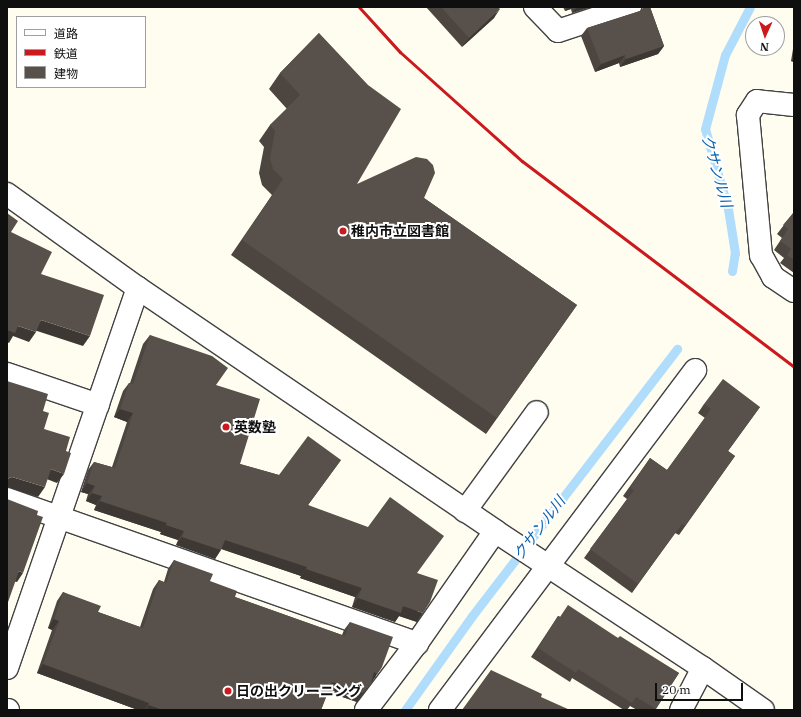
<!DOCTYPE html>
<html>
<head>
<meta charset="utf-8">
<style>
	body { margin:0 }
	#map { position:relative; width:801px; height:717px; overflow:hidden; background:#fffdf0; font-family:"IBM Plex Serif","Noto Sans JP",serif }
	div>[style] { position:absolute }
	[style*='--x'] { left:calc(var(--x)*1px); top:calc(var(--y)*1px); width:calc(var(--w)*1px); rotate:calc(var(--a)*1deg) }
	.stream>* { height:9px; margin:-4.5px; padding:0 4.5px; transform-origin:4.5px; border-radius:4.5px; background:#b0ddfc }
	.roads { filter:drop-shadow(1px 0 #424242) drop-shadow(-1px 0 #424242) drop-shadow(0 1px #424242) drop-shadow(0 -1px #424242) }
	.minor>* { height:22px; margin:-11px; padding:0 11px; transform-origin:11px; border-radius:11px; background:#fff }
	.rail>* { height:3px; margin:-1.5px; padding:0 1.5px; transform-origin:1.5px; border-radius:1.5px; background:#cc191d }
	.wall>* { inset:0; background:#4c4540 }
	.shaded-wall>* { inset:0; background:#3e3834 }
	.building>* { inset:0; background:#58504a }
	.dots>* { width:11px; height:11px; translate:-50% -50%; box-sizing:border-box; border:2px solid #fff; border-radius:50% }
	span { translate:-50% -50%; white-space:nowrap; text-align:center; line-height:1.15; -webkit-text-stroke:4px #fff; paint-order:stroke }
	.poi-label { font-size:14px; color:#0f0f0f; font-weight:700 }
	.left { translate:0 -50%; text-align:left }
	.water-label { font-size:15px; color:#0c61ad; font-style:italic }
	.frame { position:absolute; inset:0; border:8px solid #0f0f0f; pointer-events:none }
	.legend { position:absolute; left:16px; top:16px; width:130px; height:72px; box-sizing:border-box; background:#fff; border:1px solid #9f9f9f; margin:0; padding:5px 7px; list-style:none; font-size:12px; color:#0f0f0f }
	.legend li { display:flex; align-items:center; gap:8px; height:20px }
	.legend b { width:20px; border:1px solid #9f9f9f }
	.north { position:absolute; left:745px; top:16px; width:40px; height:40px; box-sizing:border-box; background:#fff; border:1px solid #9f9f9f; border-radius:50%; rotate:183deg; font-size:11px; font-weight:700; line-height:16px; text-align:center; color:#0f0f0f }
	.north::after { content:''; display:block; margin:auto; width:14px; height:18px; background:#cc191d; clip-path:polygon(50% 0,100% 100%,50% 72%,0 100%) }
	.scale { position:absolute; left:655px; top:683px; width:88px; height:18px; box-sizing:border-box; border:2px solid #0f0f0f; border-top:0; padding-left:5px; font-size:12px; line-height:14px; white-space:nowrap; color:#0f0f0f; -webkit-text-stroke:3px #fff; paint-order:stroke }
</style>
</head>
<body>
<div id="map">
	<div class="stream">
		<div style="--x:732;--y:271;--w:18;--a:-81"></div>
		<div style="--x:735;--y:253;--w:45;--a:-99"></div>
		<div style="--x:728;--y:209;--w:83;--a:-106"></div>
		<div style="--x:705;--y:129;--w:77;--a:-74.9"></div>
		<div style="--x:725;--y:55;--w:54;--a:-62.5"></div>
		<div style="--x:405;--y:710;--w:115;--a:-54.5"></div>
		<div style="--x:472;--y:616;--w:337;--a:-52.5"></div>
	</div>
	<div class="roads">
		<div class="minor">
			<div style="--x:535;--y:7;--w:33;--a:46"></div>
			<div style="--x:558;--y:31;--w:76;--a:-18.4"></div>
			<div style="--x:794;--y:105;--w:37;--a:-174"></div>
			<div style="--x:757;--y:101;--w:17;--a:123"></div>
			<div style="--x:748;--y:115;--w:141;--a:84.7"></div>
			<div style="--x:761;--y:255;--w:25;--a:61"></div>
			<div style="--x:773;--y:277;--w:25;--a:34"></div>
			<div style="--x:7;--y:194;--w:161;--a:35.7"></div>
			<div style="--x:138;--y:288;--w:432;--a:34.2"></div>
			<div style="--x:495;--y:531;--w:249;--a:33.4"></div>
			<div style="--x:703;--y:668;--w:73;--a:35"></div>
			<div style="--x:7;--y:374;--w:96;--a:18.8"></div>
			<div style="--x:7;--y:499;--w:435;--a:19.4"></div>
			<div style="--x:465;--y:511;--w:122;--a:-54"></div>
			<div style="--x:7;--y:668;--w:402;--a:-71"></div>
			<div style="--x:7;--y:710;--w:1;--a:0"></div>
			<div style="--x:366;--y:710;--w:84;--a:-52.7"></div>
			<div style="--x:417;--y:643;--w:136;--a:-55.1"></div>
			<div style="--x:440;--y:710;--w:425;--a:-53.1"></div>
			<div style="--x:681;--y:710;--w:47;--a:-62.4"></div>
		</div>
	</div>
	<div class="rail">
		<div style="--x:359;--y:7;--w:61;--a:47.7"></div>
		<div style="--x:400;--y:52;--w:164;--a:41.8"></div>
		<div style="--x:522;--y:161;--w:341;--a:37.1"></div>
	</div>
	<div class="wall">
		<div style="clip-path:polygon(426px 7px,498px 7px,494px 18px,462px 47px)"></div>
		<div style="clip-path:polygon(563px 7px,591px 7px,572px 13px,571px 9px,565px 11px)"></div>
		<div style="clip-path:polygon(644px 7px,650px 7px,664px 46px,658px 54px,620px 67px,619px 63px,595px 72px,581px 36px,587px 28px,640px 11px)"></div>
		<div style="clip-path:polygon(319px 33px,357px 184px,424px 198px,577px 305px,486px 434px,231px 255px,272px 195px,262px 185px,259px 173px,264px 147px,259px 141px,270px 125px,287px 109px,269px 89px,280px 73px)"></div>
		<div style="clip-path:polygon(794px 43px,794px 62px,791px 61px)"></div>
		<div style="clip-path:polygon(794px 212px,794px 273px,780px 263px,784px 258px,774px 250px,782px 238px,777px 234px)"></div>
		<div style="clip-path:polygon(150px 335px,216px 385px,240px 464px,279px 475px,341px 460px,308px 505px,417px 573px,417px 622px,399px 616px,395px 622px,352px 607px,355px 597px,300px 578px,301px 576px,221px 549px,215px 559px,176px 545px,178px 540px,160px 534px,161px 532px,94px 510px,96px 505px,86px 501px,88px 494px,81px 492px,88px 470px,94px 462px,112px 467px,127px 422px,114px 417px,123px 391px,129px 383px,130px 383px,143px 344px)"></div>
		<div style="clip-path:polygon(704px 404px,760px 407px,728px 451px,735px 456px,679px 535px,675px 533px,632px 593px,584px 558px,627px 499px,623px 496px,650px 458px,667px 470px,705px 418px,698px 413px)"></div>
		<div style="clip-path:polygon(174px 560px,235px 597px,294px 618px,342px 635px,344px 630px,350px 622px,376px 676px,371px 683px,371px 682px,357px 702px,328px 692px,321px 710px,138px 710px,37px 673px,52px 630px,48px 628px,57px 601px,63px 592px,98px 612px,140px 627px,153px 589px,159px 580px,164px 582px,168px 569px)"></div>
		<div style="clip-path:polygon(558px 616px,618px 638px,679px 673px,655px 710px,637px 710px,630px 706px,627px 710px,624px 710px,572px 678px,570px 682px,531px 657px)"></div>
	</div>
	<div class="shaded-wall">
		<div style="clip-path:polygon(568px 7px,572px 7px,571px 9px,565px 11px)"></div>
		<div style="clip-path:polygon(577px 7px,591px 7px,572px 13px)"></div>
		<div style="clip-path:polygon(500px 9px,494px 18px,462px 47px,469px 38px)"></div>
		<div style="clip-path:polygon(664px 46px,658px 54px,620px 67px,626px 59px)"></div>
		<div style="clip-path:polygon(625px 55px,619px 63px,595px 72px,601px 64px)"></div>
		<div style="clip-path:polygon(794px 57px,794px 62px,791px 61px)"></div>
		<div style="clip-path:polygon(41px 320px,90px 336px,83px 346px,34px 330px)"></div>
		<div style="clip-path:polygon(18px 326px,36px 332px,29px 342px,13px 336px,9px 343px,7px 342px,7px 330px)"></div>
		<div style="clip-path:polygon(120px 409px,133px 413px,127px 422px,114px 417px)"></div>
		<div style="clip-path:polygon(51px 469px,64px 474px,57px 483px,44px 478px)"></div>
		<div style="clip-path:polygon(12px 477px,45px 487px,38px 497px,7px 487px,7px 479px)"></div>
		<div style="clip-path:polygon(87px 483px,95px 486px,88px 494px,81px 492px)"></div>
		<div style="clip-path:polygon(92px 493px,102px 496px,96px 505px,86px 501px)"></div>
		<div style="clip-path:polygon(100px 501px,167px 523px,161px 532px,94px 510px)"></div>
		<div style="clip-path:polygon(166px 525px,184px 531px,178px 540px,160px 534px)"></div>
		<div style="clip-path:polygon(182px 537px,221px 550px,215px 559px,176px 545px)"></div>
		<div style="clip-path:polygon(225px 540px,307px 567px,301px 576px,219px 548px)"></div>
		<div style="clip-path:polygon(306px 569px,362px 588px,355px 597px,300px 578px)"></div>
		<div style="clip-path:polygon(19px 571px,23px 573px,17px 582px,12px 581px)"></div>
		<div style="clip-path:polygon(358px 598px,403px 606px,423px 613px,417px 622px,399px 616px,395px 622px,352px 607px)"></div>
		<div style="clip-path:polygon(54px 619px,59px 621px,52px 630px,48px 628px)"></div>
		<div style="clip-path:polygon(43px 664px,149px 703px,144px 710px,138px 710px,37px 673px)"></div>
		<div style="clip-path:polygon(382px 667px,371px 683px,368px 681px,374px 672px)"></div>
		<div style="clip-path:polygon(332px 682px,371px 683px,357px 702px,325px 691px)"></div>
		<div style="clip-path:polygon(149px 705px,163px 710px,145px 710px)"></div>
	</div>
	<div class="building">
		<div style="clip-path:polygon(441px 7px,498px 7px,500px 9px,469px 38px)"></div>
		<div style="clip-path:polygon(645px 7px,650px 7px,664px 46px,626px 59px,625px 55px,601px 64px,587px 28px,640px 11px)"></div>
		<div style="clip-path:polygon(319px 33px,368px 85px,401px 109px,357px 184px,416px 157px,427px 159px,433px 165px,435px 173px,424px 198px,577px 305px,497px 418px,242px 240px,283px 179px,273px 169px,270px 158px,275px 131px,270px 125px,300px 95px,280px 73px)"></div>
		<div style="clip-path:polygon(794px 212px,794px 260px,787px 255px,791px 249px,780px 241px,788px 229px,783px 225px)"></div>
		<div style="clip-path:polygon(7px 213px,18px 221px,11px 232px,52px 252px,41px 274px,104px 295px,90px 336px,41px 320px,36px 332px,18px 326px,15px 333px,7px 330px)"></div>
		<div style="clip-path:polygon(150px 335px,212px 356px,228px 368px,216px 385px,260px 399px,240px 464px,279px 475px,308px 436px,341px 460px,308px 505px,368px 527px,390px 497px,444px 536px,417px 573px,438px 580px,430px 602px,423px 613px,403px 606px,401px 613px,358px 598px,362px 588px,306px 569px,307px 567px,225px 540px,221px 550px,182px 537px,184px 531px,166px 525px,167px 523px,100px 501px,102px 496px,92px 493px,95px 486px,87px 483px,94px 462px,115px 468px,133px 413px,120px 409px,129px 383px,133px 384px)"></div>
		<div style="clip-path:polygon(723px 379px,760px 407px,728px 451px,735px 456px,685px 526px,682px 524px,638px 584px,590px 549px,634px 490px,630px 488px,650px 458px,667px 470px,711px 409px,704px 404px)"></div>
		<div style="clip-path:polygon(7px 381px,48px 394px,43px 411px,49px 413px,44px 429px,70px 437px,66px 451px,71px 453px,64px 474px,51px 469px,45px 487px,12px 477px,7px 479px)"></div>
		<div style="clip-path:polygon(7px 499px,38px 511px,37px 515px,43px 517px,23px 573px,19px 571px,7px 605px)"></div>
		<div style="clip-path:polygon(174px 560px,213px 574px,210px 581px,237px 591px,235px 597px,294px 618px,345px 636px,350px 622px,393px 637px,382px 667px,377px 674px,374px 672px,371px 683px,363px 693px,332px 682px,321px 710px,163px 710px,149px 705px,149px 703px,43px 664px,59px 621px,54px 619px,63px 592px,101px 606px,98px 612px,143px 628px,159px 580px,166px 583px)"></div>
		<div style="clip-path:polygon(568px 605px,618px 638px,620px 636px,679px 673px,656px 709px,636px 697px,632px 703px,578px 669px,576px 673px,538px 648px,558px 616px,560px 617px)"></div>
		<div style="clip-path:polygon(491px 670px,542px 694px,541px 697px,570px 710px,462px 710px)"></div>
	</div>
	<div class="dots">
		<div style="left:343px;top:231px;background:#cc191d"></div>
		<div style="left:226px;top:427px;background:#cc191d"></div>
		<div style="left:228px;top:691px;background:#cc191d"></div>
	</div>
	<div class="poi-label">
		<span class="left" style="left:351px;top:231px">稚内市立図書館</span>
		<span class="left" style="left:234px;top:427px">英数塾</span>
		<span class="left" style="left:236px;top:691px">日の出クリーニング</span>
	</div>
	<div class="water-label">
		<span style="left:717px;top:171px;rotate:74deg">クサンル川</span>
		<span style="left:539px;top:528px;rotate:-53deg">クサンル川</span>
	</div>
	<div class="frame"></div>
	<ul class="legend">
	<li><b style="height:5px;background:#fff"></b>道路</li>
	<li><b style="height:5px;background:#cc191d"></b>鉄道</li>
	<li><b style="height:11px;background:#58504a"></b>建物</li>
	</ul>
	<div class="north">N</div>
	<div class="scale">20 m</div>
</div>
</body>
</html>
